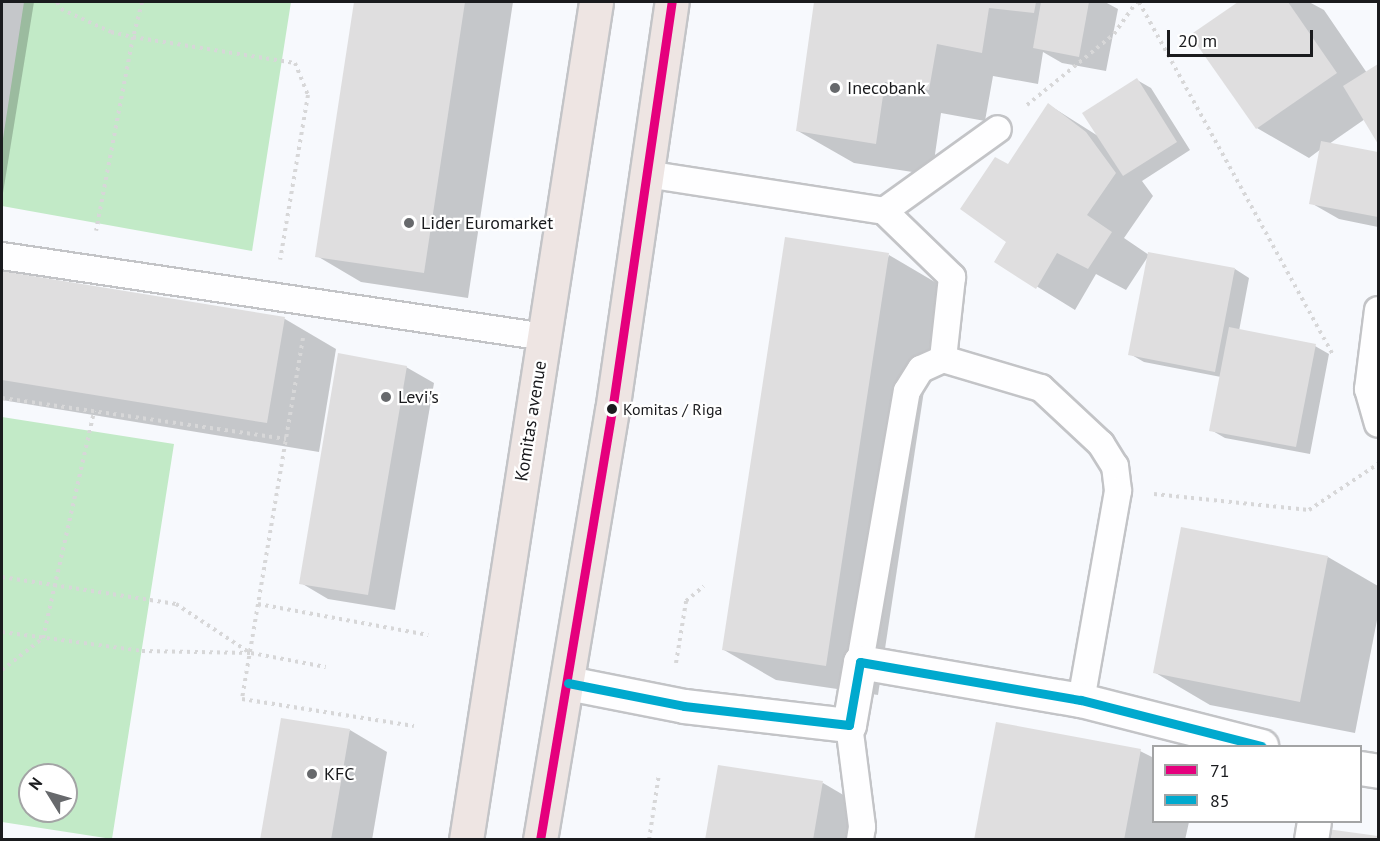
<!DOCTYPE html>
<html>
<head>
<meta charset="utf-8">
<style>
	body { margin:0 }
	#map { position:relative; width:1380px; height:841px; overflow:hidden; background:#f7f9fd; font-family:"PT Sans",sans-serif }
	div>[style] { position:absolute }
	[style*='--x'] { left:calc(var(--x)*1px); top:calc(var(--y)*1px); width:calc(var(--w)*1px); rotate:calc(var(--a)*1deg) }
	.green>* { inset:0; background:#c2eac7 }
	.shadow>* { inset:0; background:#0003 }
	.building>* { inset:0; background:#dfdedf }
	.path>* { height:4px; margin-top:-2px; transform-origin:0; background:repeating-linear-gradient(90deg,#d7d7d8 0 3px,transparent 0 7.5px) }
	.roads { filter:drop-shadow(2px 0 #c3c4c7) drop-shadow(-2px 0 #c3c4c7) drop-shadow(0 2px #c3c4c7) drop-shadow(0 -2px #c3c4c7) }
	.lane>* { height:26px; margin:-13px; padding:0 13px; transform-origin:13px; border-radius:13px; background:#fefeff }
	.street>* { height:33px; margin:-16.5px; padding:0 16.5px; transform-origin:16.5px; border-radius:16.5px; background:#fefeff }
	.primary>* { height:33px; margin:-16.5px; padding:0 16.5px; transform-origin:16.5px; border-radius:16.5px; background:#eee5e3 }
	.bus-1>* { height:9px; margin:-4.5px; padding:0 4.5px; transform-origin:4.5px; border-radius:4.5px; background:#e5007d }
	.bus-2>* { height:9px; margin:-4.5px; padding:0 4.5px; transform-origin:4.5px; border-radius:4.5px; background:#00a9ce }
	.dots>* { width:16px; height:16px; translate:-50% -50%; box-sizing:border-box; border:3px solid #fff; border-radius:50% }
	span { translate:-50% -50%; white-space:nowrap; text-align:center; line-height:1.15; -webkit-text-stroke:4.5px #fff; paint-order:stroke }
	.bus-label { font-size:16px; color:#1a1b1e }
	.left { translate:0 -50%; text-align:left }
	.poi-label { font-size:18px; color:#1a1b1e }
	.street-label { font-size:18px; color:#1a1b1e }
	.frame { position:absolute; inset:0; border:3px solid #1a1b1e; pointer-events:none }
	.legend { position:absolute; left:1152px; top:745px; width:210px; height:78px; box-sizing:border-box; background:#fff; border:2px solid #a3a4a5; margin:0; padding:8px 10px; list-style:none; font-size:18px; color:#1a1b1e }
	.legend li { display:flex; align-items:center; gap:12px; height:30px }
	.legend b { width:30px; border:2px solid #a3a4a5 }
	.north { position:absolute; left:18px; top:763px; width:60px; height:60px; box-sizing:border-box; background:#fff; border:2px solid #a3a4a5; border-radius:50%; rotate:307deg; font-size:16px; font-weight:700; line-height:24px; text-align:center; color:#1a1b1e }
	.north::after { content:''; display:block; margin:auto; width:21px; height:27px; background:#67696c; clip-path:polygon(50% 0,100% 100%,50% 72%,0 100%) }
	.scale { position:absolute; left:1167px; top:30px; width:146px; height:27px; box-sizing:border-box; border:3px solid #1a1b1e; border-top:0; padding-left:8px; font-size:18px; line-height:21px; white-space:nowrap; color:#1a1b1e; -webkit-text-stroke:4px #fff; paint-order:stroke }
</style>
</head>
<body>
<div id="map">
	<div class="green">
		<div style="clip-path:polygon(24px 2px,291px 2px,252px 251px,2px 206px,2px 145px)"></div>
		<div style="clip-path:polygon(evenodd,2px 417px,174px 444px,112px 839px,2px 822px,2px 417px,30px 775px,66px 775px,66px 811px,30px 811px,30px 775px)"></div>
	</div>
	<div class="shadow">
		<div style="clip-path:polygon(2px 2px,34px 2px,2px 199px)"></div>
		<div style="clip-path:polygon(355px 2px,513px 2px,468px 298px,361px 282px,317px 256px)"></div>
		<div style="clip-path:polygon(815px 2px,1105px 2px,1118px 9px,1106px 71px,1062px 63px,1043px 52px,1038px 84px,993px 76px,985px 121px,941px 113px,932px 175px,854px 163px,798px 131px)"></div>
		<div style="clip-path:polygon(1241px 2px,1309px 2px,1324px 10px,1367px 73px,1378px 65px,1378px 141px,1365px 119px,1329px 144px,1378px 154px,1378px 227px,1339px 219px,1311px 203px,1321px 149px,1309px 158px,1257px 128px,1192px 35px)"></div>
		<div style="clip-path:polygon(1137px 80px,1151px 88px,1190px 150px,1142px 181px,1153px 196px,1124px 238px,1149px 255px,1126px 290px,1096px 274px,1075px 310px,996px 261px,1008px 242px,1009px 165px,1049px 105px,1098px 136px)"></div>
		<div style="clip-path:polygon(889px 255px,940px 285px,878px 695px,776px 680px,724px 650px)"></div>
		<div style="clip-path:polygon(1235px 269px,1249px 278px,1239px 331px,1315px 346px,1329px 354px,1310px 454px,1225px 438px,1211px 430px,1221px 377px,1144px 362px,1130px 354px)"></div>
		<div style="clip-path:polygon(2px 272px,285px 319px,336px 349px,319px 452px,2px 400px)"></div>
		<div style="clip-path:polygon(406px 367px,434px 383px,395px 610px,328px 599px,301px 583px)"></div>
		<div style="clip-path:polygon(1328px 557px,1378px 586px,1378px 615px,1355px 733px,1210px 705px,1154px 672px)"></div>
		<div style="clip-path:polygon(350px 730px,387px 752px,372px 840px,261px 840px)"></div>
		<div style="clip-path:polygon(1140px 751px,1154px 758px,1154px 822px,1189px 822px,1185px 840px,975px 840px)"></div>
		<div style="clip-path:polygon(823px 783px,874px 813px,870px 840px,707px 840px)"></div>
	</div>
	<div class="building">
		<div style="clip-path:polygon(354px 2px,465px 2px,424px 273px,315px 257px)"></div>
		<div style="clip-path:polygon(814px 2px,1036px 2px,1034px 13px,989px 8px,982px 53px,937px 44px,929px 90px,885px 82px,876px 144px,796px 131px)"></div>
		<div style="clip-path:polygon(1041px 2px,1089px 2px,1079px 57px,1033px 48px)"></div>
		<div style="clip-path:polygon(1238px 2px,1288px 2px,1337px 73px,1256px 129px,1190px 35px)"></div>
		<div style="clip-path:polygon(1378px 64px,1378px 144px,1343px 86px)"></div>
		<div style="clip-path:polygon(1137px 78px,1177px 142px,1123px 176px,1082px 113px)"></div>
		<div style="clip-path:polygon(1048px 103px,1086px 132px,1116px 173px,1087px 215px,1112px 232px,1088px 269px,1057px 253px,1036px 289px,994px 262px,1006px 242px,960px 209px,995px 157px,1008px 164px)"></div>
		<div style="clip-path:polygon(1321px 141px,1378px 152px,1378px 217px,1309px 204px)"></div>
		<div style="clip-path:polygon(785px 237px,889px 253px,826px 666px,722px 650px)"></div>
		<div style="clip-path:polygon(1148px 252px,1235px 268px,1215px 372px,1128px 355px)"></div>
		<div style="clip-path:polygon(2px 271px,285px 317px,267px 423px,2px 380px)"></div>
		<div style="clip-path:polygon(1229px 327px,1316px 344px,1296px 447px,1209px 431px)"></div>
		<div style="clip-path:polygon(338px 353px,407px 366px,368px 595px,299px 584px)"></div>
		<div style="clip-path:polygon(1181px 527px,1328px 556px,1300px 702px,1153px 673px)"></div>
		<div style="clip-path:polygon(281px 718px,350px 729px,331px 840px,260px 840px)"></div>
		<div style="clip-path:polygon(996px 722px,1141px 749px,1124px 840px,974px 840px)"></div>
		<div style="clip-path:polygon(718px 765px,823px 781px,813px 840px,705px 840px)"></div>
		<div style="clip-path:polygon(1327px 829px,1378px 836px,1378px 840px,1325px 840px)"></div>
	</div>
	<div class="path">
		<div style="--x:57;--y:2;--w:8;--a:60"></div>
		<div style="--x:61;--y:9;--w:55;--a:24.7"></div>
		<div style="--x:111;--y:32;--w:23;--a:13"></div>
		<div style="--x:133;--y:37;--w:197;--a:100.8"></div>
		<div style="--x:142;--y:2;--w:36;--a:104"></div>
		<div style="--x:133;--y:37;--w:164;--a:9.1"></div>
		<div style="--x:295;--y:63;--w:35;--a:68"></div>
		<div style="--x:308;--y:95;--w:167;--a:99.6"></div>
		<div style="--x:1139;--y:2;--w:401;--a:61.2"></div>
		<div style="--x:1027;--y:105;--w:112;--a:-39.2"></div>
		<div style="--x:1114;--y:34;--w:39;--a:-55"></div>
		<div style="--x:303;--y:338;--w:366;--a:99.6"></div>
		<div style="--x:242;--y:699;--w:174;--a:8.9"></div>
		<div style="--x:2;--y:398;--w:287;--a:8.2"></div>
		<div style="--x:1154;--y:494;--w:156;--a:5.9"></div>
		<div style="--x:1309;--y:510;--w:83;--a:-33.7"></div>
		<div style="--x:2;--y:577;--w:176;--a:8.8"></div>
		<div style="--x:176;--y:604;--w:89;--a:33.5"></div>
		<div style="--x:258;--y:604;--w:173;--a:10.3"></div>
		<div style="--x:2;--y:632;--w:141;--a:7.7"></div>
		<div style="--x:142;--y:651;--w:109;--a:1.1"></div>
		<div style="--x:251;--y:653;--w:76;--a:10.6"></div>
		<div style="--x:676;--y:663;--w:63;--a:-80.8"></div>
		<div style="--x:686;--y:601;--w:23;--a:-40"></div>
		<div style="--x:2;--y:670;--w:52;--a:-38"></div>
		<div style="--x:43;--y:638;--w:233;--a:-77.3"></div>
		<div style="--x:649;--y:840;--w:67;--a:-81.4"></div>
	</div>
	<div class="roads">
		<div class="lane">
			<div style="--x:646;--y:174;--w:241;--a:8.8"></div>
			<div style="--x:884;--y:211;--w:140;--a:-35.7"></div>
			<div style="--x:884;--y:211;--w:95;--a:44.1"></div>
			<div style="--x:952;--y:277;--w:82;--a:96.3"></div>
			<div style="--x:2;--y:256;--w:549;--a:8.48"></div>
			<div style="--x:1378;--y:310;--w:80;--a:97.2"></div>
			<div style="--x:1368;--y:389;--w:36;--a:74"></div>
			<div style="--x:860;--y:662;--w:275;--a:-80.2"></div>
			<div style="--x:907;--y:391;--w:26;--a:-58"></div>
			<div style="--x:921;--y:369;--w:24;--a:-24"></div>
			<div style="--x:943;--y:359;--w:102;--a:16.5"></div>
			<div style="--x:1041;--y:388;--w:82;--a:43"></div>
			<div style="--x:1101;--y:444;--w:26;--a:58"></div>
			<div style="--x:1115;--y:466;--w:25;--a:83"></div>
			<div style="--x:1118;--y:491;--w:212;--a:100"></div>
			<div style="--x:849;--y:725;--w:103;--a:82.7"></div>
			<div style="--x:862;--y:827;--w:13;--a:99"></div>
		</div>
		<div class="street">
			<div style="--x:568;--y:683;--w:118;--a:11.2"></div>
			<div style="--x:684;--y:706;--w:166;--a:6.6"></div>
			<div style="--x:849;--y:725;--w:64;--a:-80.1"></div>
			<div style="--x:860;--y:662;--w:224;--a:9.8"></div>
			<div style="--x:1081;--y:700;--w:186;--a:14.3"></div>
			<div style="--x:1360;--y:768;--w:18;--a:9"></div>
			<div style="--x:1311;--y:840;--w:18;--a:-81"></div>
		</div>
		<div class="primary">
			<div style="--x:466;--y:840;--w:848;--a:-81.18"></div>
			<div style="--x:540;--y:840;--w:435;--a:-80.5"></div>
			<div style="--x:612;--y:411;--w:413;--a:-81.7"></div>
		</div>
	</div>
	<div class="bus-1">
		<div style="--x:540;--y:840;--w:435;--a:-80.5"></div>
		<div style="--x:612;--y:411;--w:413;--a:-81.7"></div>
	</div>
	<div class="bus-2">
		<div style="--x:568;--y:683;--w:118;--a:11.2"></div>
		<div style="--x:684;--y:706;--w:166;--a:6.6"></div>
		<div style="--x:849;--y:725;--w:64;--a:-80.1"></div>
		<div style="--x:860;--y:662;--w:224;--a:9.8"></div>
		<div style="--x:1081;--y:700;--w:186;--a:14.3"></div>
	</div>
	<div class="dots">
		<div style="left:835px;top:88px;background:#67696c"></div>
		<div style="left:409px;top:223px;background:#67696c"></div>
		<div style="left:386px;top:397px;background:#67696c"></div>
		<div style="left:612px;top:409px;background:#1a1b1e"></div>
		<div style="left:312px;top:774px;background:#67696c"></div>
	</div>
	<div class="bus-label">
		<span class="left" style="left:623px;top:409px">Komitas / Riga</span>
	</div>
	<div class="poi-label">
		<span class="left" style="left:847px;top:88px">Inecobank</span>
		<span class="left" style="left:421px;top:223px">Lider Euromarket</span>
		<span class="left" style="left:398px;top:397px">Levi's</span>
		<span class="left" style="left:324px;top:774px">KFC</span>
	</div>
	<div class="street-label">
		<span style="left:531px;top:421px;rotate:-81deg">Komitas avenue</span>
	</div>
	<div class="frame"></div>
	<ul class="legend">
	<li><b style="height:8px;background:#e5007d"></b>71</li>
	<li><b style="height:8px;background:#00a9ce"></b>85</li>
	</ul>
	<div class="north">N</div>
	<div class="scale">20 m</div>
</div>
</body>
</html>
